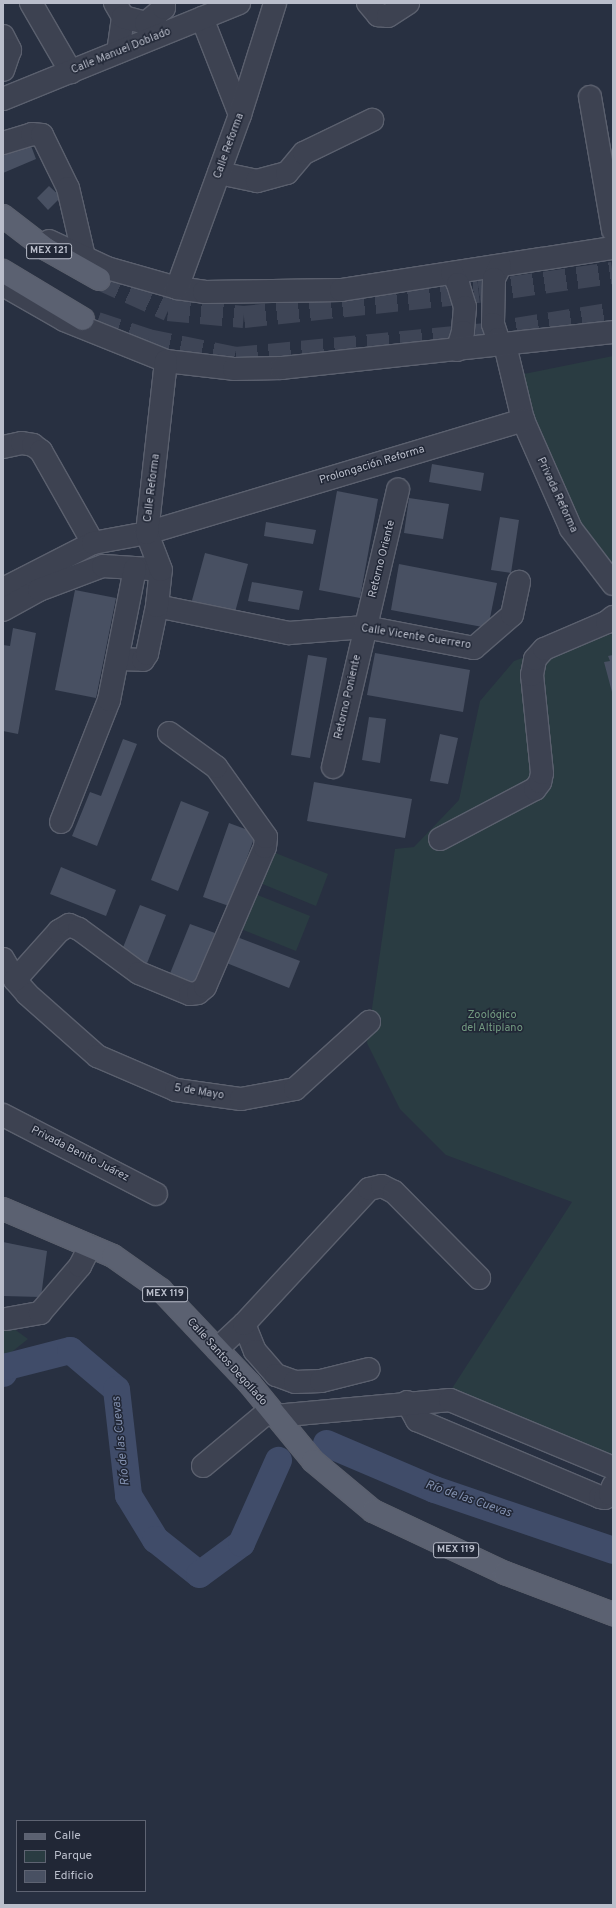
<!DOCTYPE html>
<html>
<head>
<meta charset="utf-8">
<style>
	body { margin:0 }
	#map { position:relative; width:616px; height:1908px; overflow:hidden; background:#283041; font-family:Overpass,sans-serif }
	div>[style] { position:absolute }
	[style*='--x'] { left:calc(var(--x)*1px); top:calc(var(--y)*1px); width:calc(var(--w)*1px); rotate:calc(var(--a)*1deg) }
	.green>* { inset:0; background:#2a3c42 }
	.river>* { height:27px; margin:-13.5px; padding:0 13.5px; transform-origin:13.5px; border-radius:13.5px; background:#404c69 }
	.building>* { inset:0; background:#485062 }
	.major-tunnel>* { height:22px; margin-top:-11px; transform-origin:0; background:repeating-linear-gradient(90deg,#3e4556 0 22px,transparent 0 33px) }
	.roads { filter:drop-shadow(1px 0 #5b606e) drop-shadow(-1px 0 #5b606e) drop-shadow(0 1px #5b606e) drop-shadow(0 -1px #5b606e) }
	.minor>* { height:22px; margin:-11px; padding:0 11px; transform-origin:11px; border-radius:11px; background:#3d4251 }
	.major>* { height:22px; margin:-11px; padding:0 11px; transform-origin:11px; border-radius:11px; background:#5b6171 }
	span { translate:-50% -50%; white-space:nowrap; text-align:center; line-height:1.15; -webkit-text-stroke:3px #212736; paint-order:stroke }
	.shield-label span { padding:1px 3px; background:#212736; border:1px solid; border-radius:3px; -webkit-text-stroke-width:0 }
	.shield-label { font-size:10px; color:#babecb; font-weight:700 }
	.street-label { font-size:11px; color:#babecb }
	.park-label { font-size:11px; color:#729a80 }
	.water-label { font-size:12px; color:#8391b0; font-style:italic }
	.frame { position:absolute; inset:0; border:4px solid #babecb; pointer-events:none }
	.legend { position:absolute; left:16px; top:1820px; width:130px; height:72px; box-sizing:border-box; background:#212736; border:1px solid #5e6372; margin:0; padding:5px 7px; list-style:none; font-size:12px; color:#babecb }
	.legend li { display:flex; align-items:center; gap:8px; height:20px }
	.legend b { width:20px; border:1px solid #5e6372 }
</style>
</head>
<body>
<div id="map">
	<div class="green">
		<div style="clip-path:polygon(613px 356px,613px 581px,555px 490px,519px 375px)"></div>
		<div style="clip-path:polygon(613px 634px,613px 1467px,451px 1390px,572px 1202px,446px 1155px,400px 1109px,367px 1043px,395px 849px,414px 847px,459px 800px,480px 701px,514px 661px,547px 649px)"></div>
		<div style="clip-path:polygon(273px 852px,328px 874px,316px 906px,260px 883px)"></div>
		<div style="clip-path:polygon(255px 894px,310px 916px,296px 951px,241px 929px)"></div>
		<div style="clip-path:polygon(3px 1321px,28px 1339px,3px 1359px)"></div>
	</div>
	<div class="river">
		<div style="--x:3;--y:1373;--w:8;--a:-60"></div>
		<div style="--x:7;--y:1366;--w:65;--a:-14.3"></div>
		<div style="--x:70;--y:1350;--w:60;--a:40.3"></div>
		<div style="--x:116;--y:1389;--w:107;--a:83.5"></div>
		<div style="--x:128;--y:1495;--w:52;--a:58.5"></div>
		<div style="--x:155;--y:1539;--w:56;--a:38.5"></div>
		<div style="--x:199;--y:1574;--w:52;--a:-36.4"></div>
		<div style="--x:241;--y:1543;--w:91;--a:-66"></div>
		<div style="--x:326;--y:1443;--w:117;--a:23.1"></div>
		<div style="--x:434;--y:1489;--w:189;--a:18.8"></div>
	</div>
	<div class="building">
		<div style="clip-path:polygon(30px 143px,36px 159px,3px 173px,3px 154px)"></div>
		<div style="clip-path:polygon(49px 186px,61px 197px,48px 210px,37px 198px)"></div>
		<div style="clip-path:polygon(432px 464px,484px 473px,481px 491px,429px 482px)"></div>
		<div style="clip-path:polygon(337px 491px,378px 499px,360px 598px,319px 590px)"></div>
		<div style="clip-path:polygon(409px 498px,449px 504px,443px 539px,404px 533px)"></div>
		<div style="clip-path:polygon(500px 517px,519px 520px,511px 573px,491px 570px)"></div>
		<div style="clip-path:polygon(266px 522px,316px 530px,313px 544px,264px 536px)"></div>
		<div style="clip-path:polygon(205px 553px,248px 564px,234px 616px,191px 604px)"></div>
		<div style="clip-path:polygon(399px 564px,497px 583px,488px 628px,391px 610px)"></div>
		<div style="clip-path:polygon(252px 582px,303px 591px,299px 610px,248px 601px)"></div>
		<div style="clip-path:polygon(75px 590px,116px 598px,96px 698px,55px 690px)"></div>
		<div style="clip-path:polygon(13px 628px,36px 633px,18px 734px,3px 731px,3px 645px,10px 646px)"></div>
		<div style="clip-path:polygon(375px 653px,470px 670px,463px 712px,367px 695px)"></div>
		<div style="clip-path:polygon(308px 655px,327px 658px,310px 758px,291px 755px)"></div>
		<div style="clip-path:polygon(613px 655px,613px 692px,612px 692px,604px 662px,610px 661px,608px 656px)"></div>
		<div style="clip-path:polygon(369px 717px,386px 719px,380px 763px,362px 760px)"></div>
		<div style="clip-path:polygon(440px 734px,458px 738px,448px 784px,430px 781px)"></div>
		<div style="clip-path:polygon(123px 739px,137px 744px,97px 846px,72px 836px,90px 792px,101px 796px)"></div>
		<div style="clip-path:polygon(314px 782px,412px 799px,405px 838px,307px 821px)"></div>
		<div style="clip-path:polygon(181px 801px,209px 812px,178px 891px,151px 880px)"></div>
		<div style="clip-path:polygon(229px 823px,256px 833px,229px 906px,203px 897px)"></div>
		<div style="clip-path:polygon(61px 867px,116px 890px,106px 916px,50px 894px)"></div>
		<div style="clip-path:polygon(140px 905px,166px 915px,146px 966px,120px 955px)"></div>
		<div style="clip-path:polygon(190px 924px,215px 933px,193px 986px,169px 976px)"></div>
		<div style="clip-path:polygon(229px 934px,300px 961px,289px 988px,219px 960px)"></div>
		<div style="clip-path:polygon(3px 1242px,47px 1251px,41px 1297px,3px 1296px)"></div>
	</div>
	<div class="major-tunnel">
		<div style="--x:99;--y:279;--w:76;--a:24.2"></div>
		<div style="--x:168;--y:310;--w:76;--a:5.3"></div>
		<div style="--x:244;--y:317;--w:236;--a:-6.1"></div>
		<div style="--x:479;--y:292;--w:135;--a:-8.1"></div>
		<div style="--x:97;--y:323;--w:54;--a:18.4"></div>
		<div style="--x:148;--y:340;--w:90;--a:11.6"></div>
		<div style="--x:236;--y:358;--w:249;--a:-5.5"></div>
		<div style="--x:484;--y:334;--w:131;--a:-9.2"></div>
	</div>
	<div class="roads">
		<div class="minor">
			<div style="--x:31;--y:3;--w:80;--a:59.9"></div>
			<div style="--x:115;--y:3;--w:16;--a:60"></div>
			<div style="--x:123;--y:17;--w:35;--a:98"></div>
			<div style="--x:368;--y:3;--w:16;--a:50"></div>
			<div style="--x:378;--y:15;--w:10;--a:6"></div>
			<div style="--x:388;--y:16;--w:24;--a:-33"></div>
			<div style="--x:123;--y:17;--w:24;--a:15"></div>
			<div style="--x:146;--y:23;--w:23;--a:-40"></div>
			<div style="--x:164;--y:8;--w:5;--a:-90"></div>
			<div style="--x:202;--y:18;--w:104;--a:68.6"></div>
			<div style="--x:3;--y:36;--w:16;--a:63"></div>
			<div style="--x:10;--y:50;--w:21;--a:109"></div>
			<div style="--x:590;--y:97;--w:135;--a:80.2"></div>
			<div style="--x:3;--y:99;--w:255;--a:-22.1"></div>
			<div style="--x:3;--y:143;--w:30;--a:-17"></div>
			<div style="--x:32;--y:134;--w:10;--a:6"></div>
			<div style="--x:42;--y:135;--w:59;--a:63.9"></div>
			<div style="--x:68;--y:188;--w:71;--a:76.9"></div>
			<div style="--x:84;--y:257;--w:11;--a:105"></div>
			<div style="--x:219;--y:173;--w:39;--a:12"></div>
			<div style="--x:257;--y:181;--w:31;--a:-15"></div>
			<div style="--x:287;--y:173;--w:26;--a:-50"></div>
			<div style="--x:304;--y:153;--w:76;--a:-25.9"></div>
			<div style="--x:49;--y:241;--w:64;--a:25"></div>
			<div style="--x:107;--y:268;--w:73;--a:15.9"></div>
			<div style="--x:177;--y:288;--w:27;--a:8"></div>
			<div style="--x:204;--y:292;--w:137;--a:-0.8"></div>
			<div style="--x:341;--y:290;--w:275;--a:-8.8"></div>
			<div style="--x:500;--y:266;--w:14;--a:115"></div>
			<div style="--x:494;--y:279;--w:45;--a:91.3"></div>
			<div style="--x:493;--y:324;--w:16;--a:72"></div>
			<div style="--x:498;--y:339;--w:9;--a:41"></div>
			<div style="--x:505;--y:345;--w:77;--a:76.5"></div>
			<div style="--x:523;--y:420;--w:119;--a:66.2"></div>
			<div style="--x:571;--y:529;--w:69;--a:52.6"></div>
			<div style="--x:452;--y:273;--w:13;--a:61"></div>
			<div style="--x:458;--y:284;--w:24;--a:73"></div>
			<div style="--x:465;--y:307;--w:25;--a:95"></div>
			<div style="--x:463;--y:332;--w:19;--a:108"></div>
			<div style="--x:3;--y:285;--w:70;--a:29.8"></div>
			<div style="--x:64;--y:320;--w:110;--a:21.9"></div>
			<div style="--x:166;--y:361;--w:68;--a:6.7"></div>
			<div style="--x:234;--y:369;--w:48;--a:-1.2"></div>
			<div style="--x:282;--y:368;--w:333;--a:-6.2"></div>
			<div style="--x:177;--y:288;--w:184;--a:-70"></div>
			<div style="--x:240;--y:115;--w:117;--a:-72.6"></div>
			<div style="--x:3;--y:447;--w:19;--a:-12"></div>
			<div style="--x:22;--y:443;--w:11;--a:10"></div>
			<div style="--x:33;--y:445;--w:10;--a:37"></div>
			<div style="--x:41;--y:451;--w:106;--a:60.5"></div>
			<div style="--x:3;--y:589;--w:101;--a:-27.1"></div>
			<div style="--x:93;--y:543;--w:55;--a:-10.5"></div>
			<div style="--x:147;--y:533;--w:393;--a:-16.7"></div>
			<div style="--x:157;--y:606;--w:135;--a:11.6"></div>
			<div style="--x:289;--y:633;--w:76;--a:-4.5"></div>
			<div style="--x:365;--y:627;--w:111;--a:10.9"></div>
			<div style="--x:474;--y:648;--w:50;--a:-41"></div>
			<div style="--x:512;--y:615;--w:34;--a:-78"></div>
			<div style="--x:3;--y:610;--w:41;--a:-29.1"></div>
			<div style="--x:39;--y:590;--w:68;--a:-20.6"></div>
			<div style="--x:103;--y:566;--w:47;--a:3.7"></div>
			<div style="--x:118;--y:659;--w:25;--a:2"></div>
			<div style="--x:143;--y:660;--w:7;--a:-56"></div>
			<div style="--x:147;--y:654;--w:49;--a:-78.2"></div>
			<div style="--x:157;--y:606;--w:36;--a:-84"></div>
			<div style="--x:161;--y:570;--w:40;--a:-111"></div>
			<div style="--x:147;--y:533;--w:173;--a:-83.7"></div>
			<div style="--x:333;--y:767;--w:285;--a:-76.8"></div>
			<div style="--x:61;--y:822;--w:131;--a:-68.5"></div>
			<div style="--x:109;--y:700;--w:134;--a:-78.8"></div>
			<div style="--x:440;--y:839;--w:107;--a:-27.8"></div>
			<div style="--x:535;--y:789;--w:9;--a:-54"></div>
			<div style="--x:540;--y:782;--w:9;--a:-77"></div>
			<div style="--x:542;--y:773;--w:99;--a:-95.8"></div>
			<div style="--x:532;--y:675;--w:16;--a:-79"></div>
			<div style="--x:535;--y:659;--w:13;--a:-48"></div>
			<div style="--x:544;--y:649;--w:69;--a:-23.2"></div>
			<div style="--x:607;--y:622;--w:8;--a:-40"></div>
			<div style="--x:3;--y:959;--w:24;--a:60"></div>
			<div style="--x:15;--y:980;--w:18;--a:49"></div>
			<div style="--x:27;--y:994;--w:94;--a:41.5"></div>
			<div style="--x:97;--y:1056;--w:86;--a:23.3"></div>
			<div style="--x:176;--y:1090;--w:66;--a:7.9"></div>
			<div style="--x:241;--y:1099;--w:55;--a:-10.5"></div>
			<div style="--x:295;--y:1089;--w:100;--a:-42.2"></div>
			<div style="--x:15;--y:980;--w:66;--a:-48.1"></div>
			<div style="--x:59;--y:931;--w:12;--a:-31"></div>
			<div style="--x:69;--y:925;--w:11;--a:22"></div>
			<div style="--x:79;--y:929;--w:74;--a:36.3"></div>
			<div style="--x:139;--y:973;--w:55;--a:22.4"></div>
			<div style="--x:190;--y:994;--w:8;--a:-7"></div>
			<div style="--x:198;--y:993;--w:9;--a:-41"></div>
			<div style="--x:205;--y:987;--w:152;--a:-66.8"></div>
			<div style="--x:265;--y:847;--w:10;--a:-84"></div>
			<div style="--x:266;--y:837;--w:86;--a:-125.5"></div>
			<div style="--x:216;--y:767;--w:58;--a:-144.1"></div>
			<div style="--x:3;--y:1115;--w:172;--a:27.3"></div>
			<div style="--x:6;--y:1319;--w:35;--a:-10"></div>
			<div style="--x:40;--y:1313;--w:62;--a:-49.6"></div>
			<div style="--x:80;--y:1266;--w:22;--a:-63"></div>
			<div style="--x:244;--y:1324;--w:29;--a:68"></div>
			<div style="--x:255;--y:1351;--w:32;--a:49"></div>
			<div style="--x:276;--y:1375;--w:20;--a:20"></div>
			<div style="--x:295;--y:1382;--w:26;--a:-2"></div>
			<div style="--x:321;--y:1381;--w:49;--a:-14"></div>
			<div style="--x:217;--y:1349;--w:37;--a:-43"></div>
			<div style="--x:244;--y:1324;--w:184;--a:-47.2"></div>
			<div style="--x:369;--y:1189;--w:13;--a:-13"></div>
			<div style="--x:382;--y:1186;--w:13;--a:27"></div>
			<div style="--x:394;--y:1192;--w:121;--a:45.3"></div>
			<div style="--x:407;--y:1402;--w:21;--a:61"></div>
			<div style="--x:417;--y:1420;--w:199;--a:22.8"></div>
			<div style="--x:600;--y:1497;--w:5;--a:11"></div>
			<div style="--x:605;--y:1498;--w:6;--a:-39"></div>
			<div style="--x:610;--y:1494;--w:9;--a:-69"></div>
			<div style="--x:275;--y:1416;--w:176;--a:-5.2"></div>
			<div style="--x:450;--y:1400;--w:177;--a:22.6"></div>
			<div style="--x:203;--y:1466;--w:87;--a:-39.9"></div>
		</div>
		<div class="major">
			<div style="--x:3;--y:216;--w:54;--a:37.5"></div>
			<div style="--x:46;--y:249;--w:61;--a:29.5"></div>
			<div style="--x:3;--y:271;--w:93;--a:31"></div>
			<div style="--x:3;--y:1209;--w:120;--a:23.1"></div>
			<div style="--x:113;--y:1256;--w:59;--a:35.3"></div>
			<div style="--x:161;--y:1290;--w:128;--a:46.6"></div>
			<div style="--x:249;--y:1383;--w:101;--a:50.6"></div>
			<div style="--x:313;--y:1461;--w:78;--a:39.8"></div>
			<div style="--x:373;--y:1511;--w:146;--a:25.2"></div>
			<div style="--x:505;--y:1573;--w:116;--a:20.8"></div>
		</div>
	</div>
	<div class="shield-label">
		<span style="left:49px;top:251px">MEX 121</span>
		<span style="left:165px;top:1294px">MEX 119</span>
		<span style="left:456px;top:1550px">MEX 119</span>
	</div>
	<div class="street-label">
		<span style="left:121px;top:51px;rotate:-22deg">Calle Manuel Doblado</span>
		<span style="left:229px;top:146px;rotate:-70deg">Calle Reforma</span>
		<span style="left:372px;top:465px;rotate:-17deg">Prolongación Reforma</span>
		<span style="left:152px;top:488px;rotate:-83deg">Calle Reforma</span>
		<span style="left:557px;top:495px;rotate:65deg">Privada Reforma</span>
		<span style="left:382px;top:559px;rotate:-76deg">Retorno Oriente</span>
		<span style="left:416px;top:637px;rotate:9deg">Calle Vicente Guerrero</span>
		<span style="left:348px;top:697px;rotate:-77deg">Retorno Poniente</span>
		<span style="left:199px;top:1092px;rotate:9deg">5 de Mayo</span>
		<span style="left:80px;top:1154px;rotate:27deg">Privada Benito Juárez</span>
		<span style="left:227px;top:1362px;rotate:48deg">Calle Santos Degollado</span>
	</div>
	<div class="park-label">
		<span style="left:492px;top:1022px">Zoológico<br>del Altiplano</span>
	</div>
	<div class="water-label">
		<span style="left:122px;top:1441px;rotate:-96deg">Río de las Cuevas</span>
		<span style="left:468px;top:1500px;rotate:19deg">Río de las Cuevas</span>
	</div>
	<div class="frame"></div>
	<ul class="legend">
	<li><b style="height:5px;background:#5b6171"></b>Calle</li>
	<li><b style="height:11px;background:#2a3c42"></b>Parque</li>
	<li><b style="height:11px;background:#485062"></b>Edificio</li>
	</ul>
</div>
</body>
</html>
